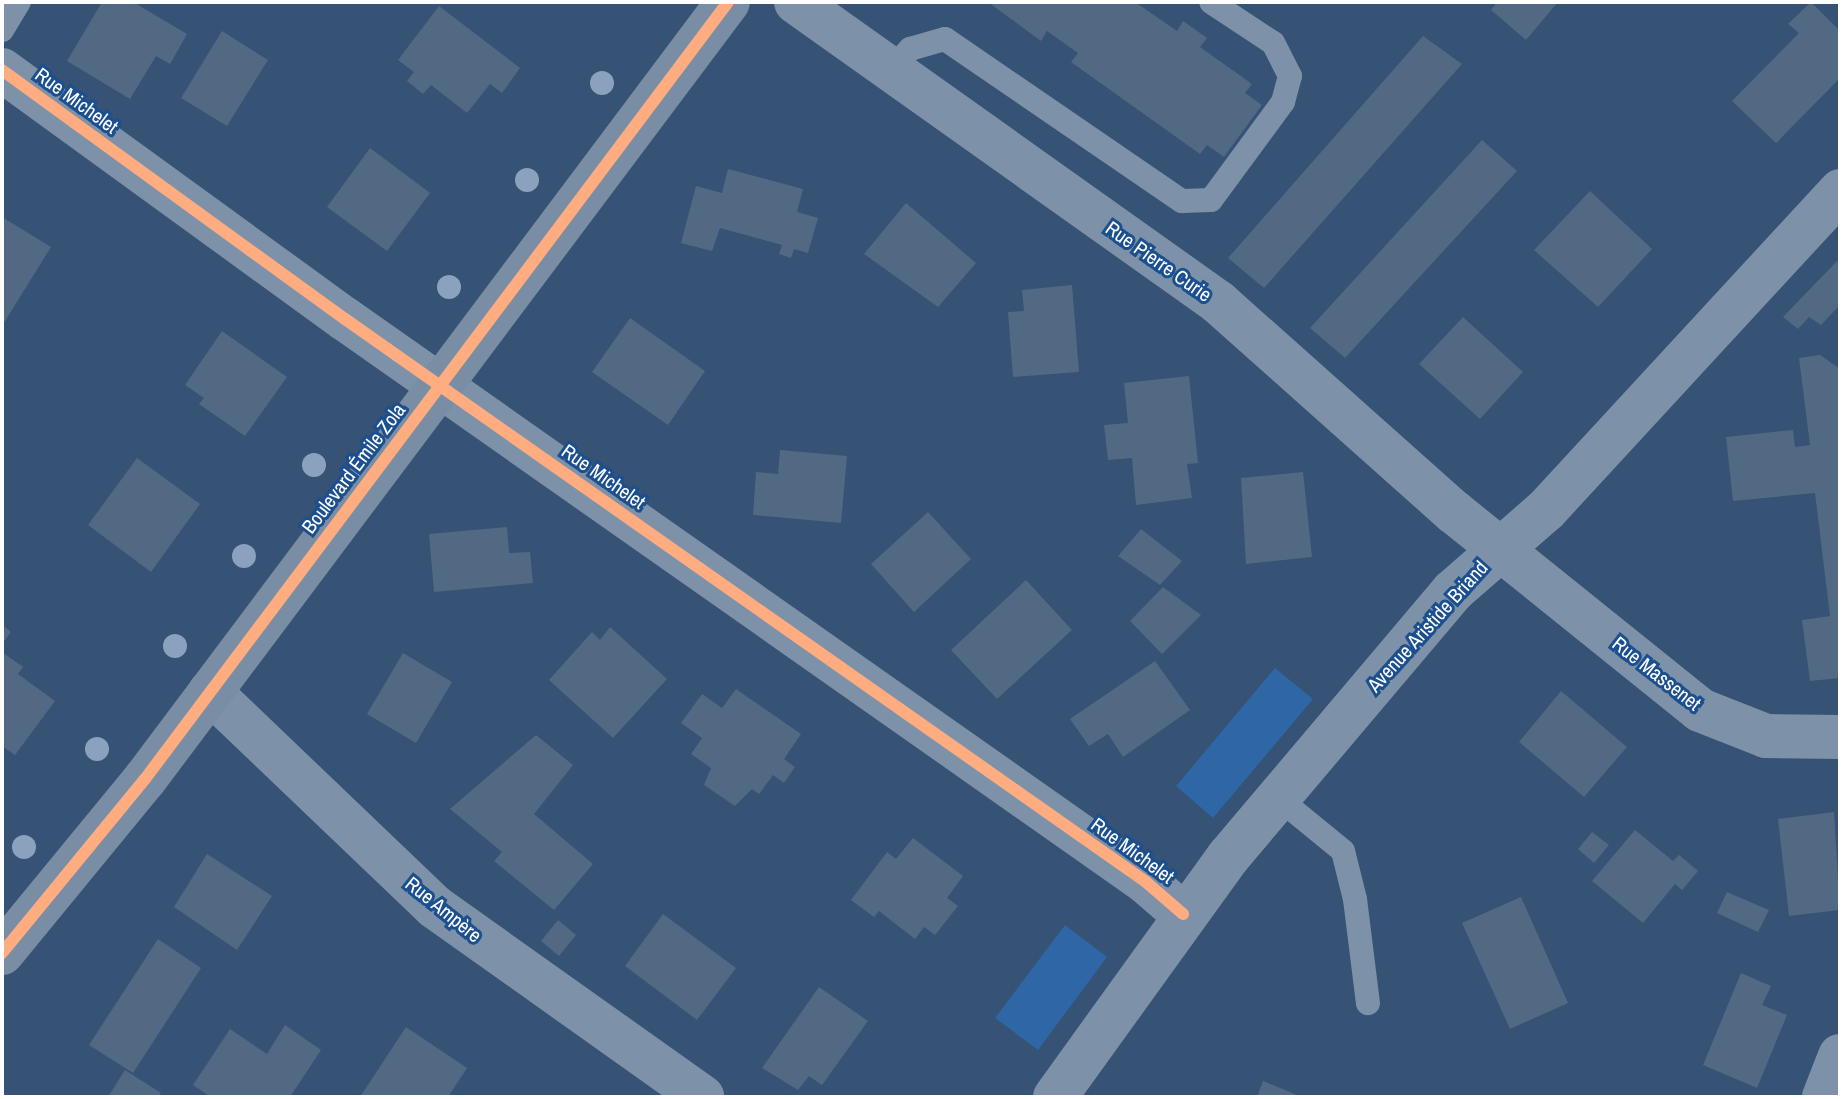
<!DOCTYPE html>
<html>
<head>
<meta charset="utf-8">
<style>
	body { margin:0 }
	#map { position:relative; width:1842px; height:1099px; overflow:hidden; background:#365274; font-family:"Archivo Narrow",sans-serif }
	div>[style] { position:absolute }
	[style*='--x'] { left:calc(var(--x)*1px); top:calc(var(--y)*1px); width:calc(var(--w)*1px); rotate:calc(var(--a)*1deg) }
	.green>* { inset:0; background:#2f66a5 }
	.building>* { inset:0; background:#526984 }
	.service>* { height:24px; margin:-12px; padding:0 12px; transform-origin:12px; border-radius:12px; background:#7d92a8 }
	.minor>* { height:44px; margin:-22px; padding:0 22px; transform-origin:22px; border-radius:22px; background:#7d92a8 }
	.secondary>* { height:44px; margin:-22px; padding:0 22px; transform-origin:22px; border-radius:22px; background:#798da4 }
	.cycleway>* { height:12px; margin:-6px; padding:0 6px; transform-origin:6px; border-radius:6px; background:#ffac80 }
	.trees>* { width:24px; height:24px; margin:-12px; border-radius:50%; background:#8aa2be }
	span { translate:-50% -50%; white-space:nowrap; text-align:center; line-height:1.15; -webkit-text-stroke:6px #1b4f8f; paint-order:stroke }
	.street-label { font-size:20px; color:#fff }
	.frame { position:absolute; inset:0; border:4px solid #fff; pointer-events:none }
</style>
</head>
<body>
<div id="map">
	<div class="green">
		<div style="clip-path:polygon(1275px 668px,1313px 699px,1213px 818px,1176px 786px)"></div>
		<div style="clip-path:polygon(1065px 925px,1107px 957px,1038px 1050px,995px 1018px)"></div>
	</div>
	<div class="building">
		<div style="clip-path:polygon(102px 2px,133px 2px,187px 34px,170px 64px,156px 56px,130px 99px,67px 61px)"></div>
		<div style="clip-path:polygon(988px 2px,1135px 2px,1177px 31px,1183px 21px,1207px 38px,1200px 47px,1252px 84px,1245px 93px,1262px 105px,1224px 157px,1207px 145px,1200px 154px,1071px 62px,1078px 53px,1047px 31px,1041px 41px)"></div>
		<div style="clip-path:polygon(1497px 2px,1558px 2px,1526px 40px,1491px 10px)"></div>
		<div style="clip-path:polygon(1811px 2px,1840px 31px,1840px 78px,1776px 143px,1732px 101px,1799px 33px,1788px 24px)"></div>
		<div style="clip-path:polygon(439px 6px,520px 68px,502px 93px,490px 84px,467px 113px,431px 85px,423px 94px,407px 81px,414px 72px,398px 60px)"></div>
		<div style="clip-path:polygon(222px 31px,268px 60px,227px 126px,181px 98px)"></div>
		<div style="clip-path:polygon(1423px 36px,1462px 64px,1264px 288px,1228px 258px)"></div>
		<div style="clip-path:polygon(1482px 140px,1517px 171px,1345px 358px,1310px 328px)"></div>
		<div style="clip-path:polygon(370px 148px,430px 193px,387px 251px,327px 207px)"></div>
		<div style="clip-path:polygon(728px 169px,803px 189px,797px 212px,818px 218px,808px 253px,794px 249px,791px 258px,779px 254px,782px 245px,720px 228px,712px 251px,681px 243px,696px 186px,722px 193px)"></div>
		<div style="clip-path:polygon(1590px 191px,1652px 249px,1598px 307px,1534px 250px)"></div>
		<div style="clip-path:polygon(906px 203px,976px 263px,938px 307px,864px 254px)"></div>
		<div style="clip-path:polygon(2px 217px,51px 247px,2px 326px)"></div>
		<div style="clip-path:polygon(1840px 258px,1840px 305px,1821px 325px,1809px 317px,1798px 329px,1783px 317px)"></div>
		<div style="clip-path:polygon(1072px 285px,1079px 372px,1013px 377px,1008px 312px,1024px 311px,1022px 290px)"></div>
		<div style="clip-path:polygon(1463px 317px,1523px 372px,1480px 419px,1419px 364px)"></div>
		<div style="clip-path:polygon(630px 318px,705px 371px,668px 425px,592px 372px)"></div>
		<div style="clip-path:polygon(222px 331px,287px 377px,245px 436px,199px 404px,204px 398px,185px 385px)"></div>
		<div style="clip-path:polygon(1820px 355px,1840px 369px,1840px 678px,1810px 681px,1802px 620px,1830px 616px,1815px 493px,1733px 501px,1726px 437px,1793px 430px,1795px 447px,1810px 445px,1799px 358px)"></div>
		<div style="clip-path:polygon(1189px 376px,1198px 463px,1187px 464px,1192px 498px,1136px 505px,1132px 458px,1108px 460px,1104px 425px,1128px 423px,1124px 383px)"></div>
		<div style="clip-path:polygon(780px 450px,847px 456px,841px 523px,753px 515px,756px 472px,778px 474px)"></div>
		<div style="clip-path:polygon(137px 458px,200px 504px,151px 572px,88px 525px)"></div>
		<div style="clip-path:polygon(1303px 472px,1312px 557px,1246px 564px,1241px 478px)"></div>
		<div style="clip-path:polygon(928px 512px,971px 559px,914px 612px,871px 564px)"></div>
		<div style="clip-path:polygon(507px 527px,509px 553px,530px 552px,533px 583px,434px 592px,429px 534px)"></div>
		<div style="clip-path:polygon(1141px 529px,1182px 561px,1160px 585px,1118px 556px)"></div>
		<div style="clip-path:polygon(1026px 580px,1072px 630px,997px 699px,951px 650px)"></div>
		<div style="clip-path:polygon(1163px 587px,1201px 615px,1162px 654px,1130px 621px)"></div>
		<div style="clip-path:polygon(2px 625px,11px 632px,2px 644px)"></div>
		<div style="clip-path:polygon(610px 627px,667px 679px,613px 738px,549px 680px,592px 632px,600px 640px)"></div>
		<div style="clip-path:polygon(2px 652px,23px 667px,18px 674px,55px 701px,15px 755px,2px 746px)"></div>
		<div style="clip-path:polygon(403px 653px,452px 682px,416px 743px,367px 714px)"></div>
		<div style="clip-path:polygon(1155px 661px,1190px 710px,1123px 757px,1108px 734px,1089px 746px,1070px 719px)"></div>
		<div style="clip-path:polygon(736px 689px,801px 734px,784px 759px,795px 767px,784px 783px,773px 775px,759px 794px,752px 789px,735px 806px,704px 785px,711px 768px,691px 754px,702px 738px,681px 723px,702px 694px,722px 708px)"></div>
		<div style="clip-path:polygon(1561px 691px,1627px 747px,1584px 797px,1519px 742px)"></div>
		<div style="clip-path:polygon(536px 735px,573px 765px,534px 814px,593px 864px,554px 910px,494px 861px,502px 852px,450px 809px)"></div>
		<div style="clip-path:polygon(1834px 812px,1840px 910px,1789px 916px,1778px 819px)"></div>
		<div style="clip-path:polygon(1635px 830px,1673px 861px,1679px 855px,1698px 871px,1682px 890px,1675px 884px,1643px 923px,1592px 881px)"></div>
		<div style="clip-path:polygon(1592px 832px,1609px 845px,1594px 863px,1578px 849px)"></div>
		<div style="clip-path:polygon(913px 838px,963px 876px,947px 898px,958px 906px,935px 935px,924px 927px,915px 939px,879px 911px,874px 917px,851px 900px,887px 852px,896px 859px)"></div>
		<div style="clip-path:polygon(207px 854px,272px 896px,237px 950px,174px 907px)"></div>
		<div style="clip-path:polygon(1727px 892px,1769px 910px,1758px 932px,1717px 913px)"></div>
		<div style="clip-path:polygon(1521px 897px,1568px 1003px,1510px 1029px,1462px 923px)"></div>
		<div style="clip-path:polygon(663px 914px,736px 968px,697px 1020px,625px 966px)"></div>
		<div style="clip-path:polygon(558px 920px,576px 935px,559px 956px,541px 941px)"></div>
		<div style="clip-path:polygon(158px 939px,201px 968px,133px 1073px,89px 1045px)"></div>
		<div style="clip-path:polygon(1741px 973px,1771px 986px,1762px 1005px,1787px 1015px,1757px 1088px,1703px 1065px)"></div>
		<div style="clip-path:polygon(819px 987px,868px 1021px,822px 1085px,809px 1076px,798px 1090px,762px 1068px)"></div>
		<div style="clip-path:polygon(285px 1025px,321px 1050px,290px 1097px,211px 1097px,193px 1085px,230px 1029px,267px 1054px)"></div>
		<div style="clip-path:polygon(406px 1027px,467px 1068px,448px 1097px,360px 1097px)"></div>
		<div style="clip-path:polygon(125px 1070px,161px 1093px,158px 1097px,108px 1097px)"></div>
		<div style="clip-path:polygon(1263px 1081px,1302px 1097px,1257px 1097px)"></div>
	</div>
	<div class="service">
		<div style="--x:2;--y:30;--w:33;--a:-59"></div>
		<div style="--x:891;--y:69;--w:28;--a:-46"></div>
		<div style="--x:910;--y:49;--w:36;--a:-16"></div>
		<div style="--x:945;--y:39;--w:287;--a:34.4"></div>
		<div style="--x:1182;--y:201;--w:29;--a:-2"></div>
		<div style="--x:1211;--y:200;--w:122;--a:-53.7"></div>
		<div style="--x:1283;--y:102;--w:27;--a:-75"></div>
		<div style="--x:1290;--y:76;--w:37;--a:-117"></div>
		<div style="--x:1273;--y:43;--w:74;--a:-146.5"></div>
		<div style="--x:1277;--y:797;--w:85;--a:39.3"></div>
		<div style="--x:1343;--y:851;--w:49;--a:76"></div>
		<div style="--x:1355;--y:899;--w:105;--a:82.9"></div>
	</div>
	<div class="minor">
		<div style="--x:796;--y:2;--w:518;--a:35.41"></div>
		<div style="--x:1218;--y:302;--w:316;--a:41.7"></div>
		<div style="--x:1454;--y:512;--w:316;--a:38.8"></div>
		<div style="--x:1700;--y:710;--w:71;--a:21.5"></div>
		<div style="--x:1766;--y:736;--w:74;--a:0.8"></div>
		<div style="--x:2;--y:70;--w:424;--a:36"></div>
		<div style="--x:345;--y:319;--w:979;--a:35.1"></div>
		<div style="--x:1146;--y:882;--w:49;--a:40.9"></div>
		<div style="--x:210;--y:692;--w:311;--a:43.7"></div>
		<div style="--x:435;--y:907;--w:328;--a:35.4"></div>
		<div style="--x:1055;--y:1097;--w:297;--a:-54.2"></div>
		<div style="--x:1229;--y:856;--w:347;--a:-49.8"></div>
		<div style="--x:1453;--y:591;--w:123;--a:-41.1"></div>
		<div style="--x:1546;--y:510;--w:434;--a:-47.3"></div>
		<div style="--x:1824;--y:1097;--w:44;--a:-68.7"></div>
	</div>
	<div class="secondary">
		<div style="--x:2;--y:953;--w:225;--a:-50.6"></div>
		<div style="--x:145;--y:779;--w:971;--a:-53.12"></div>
	</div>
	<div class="cycleway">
		<div style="--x:2;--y:70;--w:424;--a:36"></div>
		<div style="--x:345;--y:319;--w:979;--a:35.1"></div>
		<div style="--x:1146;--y:882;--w:49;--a:40.9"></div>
		<div style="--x:2;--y:953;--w:225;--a:-50.6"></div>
		<div style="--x:145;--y:779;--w:971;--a:-53.12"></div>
	</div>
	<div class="trees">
		<div style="left:602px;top:83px"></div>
		<div style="left:527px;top:180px"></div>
		<div style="left:449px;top:287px"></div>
		<div style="left:314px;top:465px"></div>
		<div style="left:244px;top:556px"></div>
		<div style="left:175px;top:646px"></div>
		<div style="left:97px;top:749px"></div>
		<div style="left:24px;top:847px"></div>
	</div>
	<div class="street-label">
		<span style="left:77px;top:100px;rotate:36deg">Rue Michelet</span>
		<span style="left:1159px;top:261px;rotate:35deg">Rue Pierre Curie</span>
		<span style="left:353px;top:468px;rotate:-53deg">Boulevard Émile Zola</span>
		<span style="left:604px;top:476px;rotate:35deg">Rue Michelet</span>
		<span style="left:1427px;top:626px;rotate:-48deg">Avenue Aristide Briand</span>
		<span style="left:1657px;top:673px;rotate:38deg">Rue Massenet</span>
		<span style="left:1133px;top:850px;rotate:36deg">Rue Michelet</span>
		<span style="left:444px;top:909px;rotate:39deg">Rue Ampère</span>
	</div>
	<div class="frame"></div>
</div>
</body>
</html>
